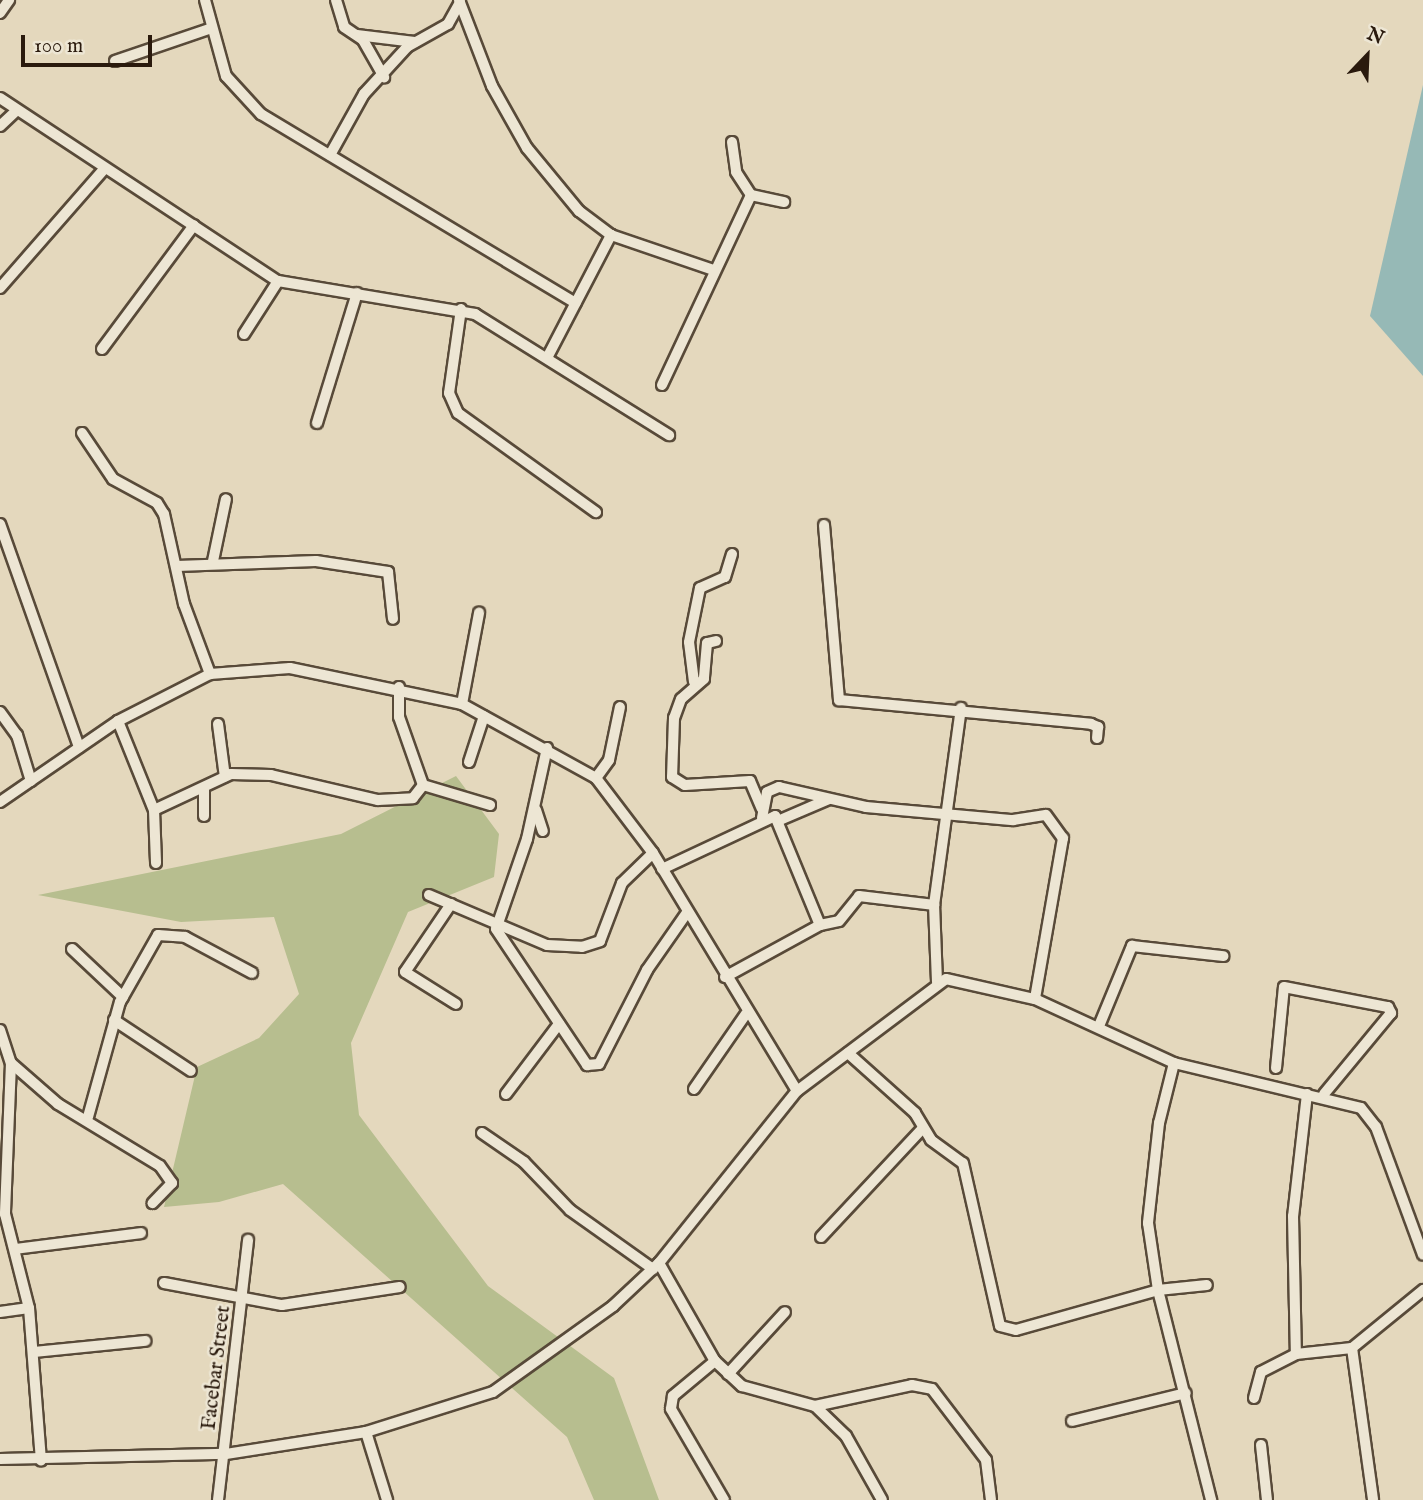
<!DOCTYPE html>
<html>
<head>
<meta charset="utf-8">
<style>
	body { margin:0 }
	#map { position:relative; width:1423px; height:1500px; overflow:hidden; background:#e4d8bd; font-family:"IM FELL English",serif }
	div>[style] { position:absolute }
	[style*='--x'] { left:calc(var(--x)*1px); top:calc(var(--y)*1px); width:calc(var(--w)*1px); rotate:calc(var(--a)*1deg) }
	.green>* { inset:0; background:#b7be8f }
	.water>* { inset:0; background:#96b9b6 }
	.roads { filter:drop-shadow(2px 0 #584a39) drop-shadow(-2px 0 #584a39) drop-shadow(0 2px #584a39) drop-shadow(0 -2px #584a39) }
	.street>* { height:10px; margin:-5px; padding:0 5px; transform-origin:5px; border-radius:5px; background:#ede6d4 }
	span { translate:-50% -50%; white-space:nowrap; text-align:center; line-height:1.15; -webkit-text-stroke:5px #ede6d4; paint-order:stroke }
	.street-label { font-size:21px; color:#2a1a0d }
	.north { position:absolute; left:1332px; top:21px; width:70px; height:70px; -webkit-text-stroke:5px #ede6d4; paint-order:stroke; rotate:23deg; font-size:19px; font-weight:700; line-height:28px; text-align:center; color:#2a1a0d }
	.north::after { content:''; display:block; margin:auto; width:24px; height:32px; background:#2a1a0d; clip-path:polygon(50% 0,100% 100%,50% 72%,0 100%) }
	.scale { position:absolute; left:21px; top:35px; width:131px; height:32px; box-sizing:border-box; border:4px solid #2a1a0d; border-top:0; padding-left:9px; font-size:21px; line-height:24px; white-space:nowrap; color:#2a1a0d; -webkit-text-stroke:5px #ede6d4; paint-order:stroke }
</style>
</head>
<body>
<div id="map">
	<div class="green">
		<div style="clip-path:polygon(456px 776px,499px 834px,494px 877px,408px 912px,351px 1043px,359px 1115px,488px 1286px,614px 1378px,659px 1500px,594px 1500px,567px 1437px,283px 1184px,219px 1202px,164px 1207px,197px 1067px,259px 1038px,299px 994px,274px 917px,181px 922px,38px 895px,341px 834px)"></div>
	</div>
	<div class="water">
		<div style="clip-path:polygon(1423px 85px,1423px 376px,1370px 316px)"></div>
	</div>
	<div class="roads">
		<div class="street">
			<div style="--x:205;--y:0;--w:79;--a:74.6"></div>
			<div style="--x:226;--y:76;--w:52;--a:47.4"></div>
			<div style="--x:261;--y:114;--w:367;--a:31"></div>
			<div style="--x:336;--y:0;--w:28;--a:73"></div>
			<div style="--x:344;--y:27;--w:23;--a:34"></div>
			<div style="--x:363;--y:40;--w:43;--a:60.4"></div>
			<div style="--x:459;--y:0;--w:92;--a:69"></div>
			<div style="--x:492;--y:86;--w:71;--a:60.6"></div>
			<div style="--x:527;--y:148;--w:82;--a:50.5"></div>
			<div style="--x:579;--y:211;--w:40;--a:37"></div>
			<div style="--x:611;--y:235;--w:108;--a:18.9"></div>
			<div style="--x:0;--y:13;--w:16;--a:-55"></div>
			<div style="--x:357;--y:35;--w:58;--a:6.9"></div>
			<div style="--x:115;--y:61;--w:102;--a:-18.8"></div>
			<div style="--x:0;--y:98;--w:333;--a:33.4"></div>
			<div style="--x:278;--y:281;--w:200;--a:9.5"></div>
			<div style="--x:475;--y:314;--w:229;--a:32"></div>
			<div style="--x:0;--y:126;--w:21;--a:-43"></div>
			<div style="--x:732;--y:142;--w:30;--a:82"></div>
			<div style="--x:736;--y:172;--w:27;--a:57"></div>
			<div style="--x:751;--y:195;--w:34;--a:12"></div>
			<div style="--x:330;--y:155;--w:70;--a:-60.9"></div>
			<div style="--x:364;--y:94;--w:64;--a:-47.5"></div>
			<div style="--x:407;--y:47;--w:47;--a:-29.3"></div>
			<div style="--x:448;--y:24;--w:25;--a:-61"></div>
			<div style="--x:0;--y:288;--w:158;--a:-48.8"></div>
			<div style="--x:461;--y:309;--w:85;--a:98.1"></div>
			<div style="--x:449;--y:393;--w:22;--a:66"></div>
			<div style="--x:458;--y:413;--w:170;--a:35.7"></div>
			<div style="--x:244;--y:334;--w:63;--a:-57.3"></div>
			<div style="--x:102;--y:349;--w:154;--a:-53.4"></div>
			<div style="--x:547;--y:358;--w:139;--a:-62.5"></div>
			<div style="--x:662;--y:385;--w:210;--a:-64.9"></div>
			<div style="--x:317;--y:423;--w:136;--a:-72.9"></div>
			<div style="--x:82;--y:433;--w:55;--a:56"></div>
			<div style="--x:113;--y:479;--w:50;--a:28.6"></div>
			<div style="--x:157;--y:503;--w:13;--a:58"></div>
			<div style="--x:164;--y:514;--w:92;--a:77.5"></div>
			<div style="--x:184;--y:604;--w:75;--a:69.6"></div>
			<div style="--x:0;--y:524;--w:237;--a:70.5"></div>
			<div style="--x:824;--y:525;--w:176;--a:85.1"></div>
			<div style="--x:839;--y:700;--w:253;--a:5.4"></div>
			<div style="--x:1091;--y:724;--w:8;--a:23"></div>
			<div style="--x:1098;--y:727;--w:11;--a:95"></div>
			<div style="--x:213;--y:561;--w:63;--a:-78.2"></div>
			<div style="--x:177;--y:566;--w:139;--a:-2.1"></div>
			<div style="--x:316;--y:561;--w:73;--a:8.7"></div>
			<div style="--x:388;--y:572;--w:47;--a:83.9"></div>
			<div style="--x:716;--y:641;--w:9;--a:167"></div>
			<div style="--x:707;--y:643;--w:36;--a:95"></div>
			<div style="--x:704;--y:679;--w:30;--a:139"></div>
			<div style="--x:681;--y:699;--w:20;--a:110"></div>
			<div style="--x:674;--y:718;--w:59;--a:91.9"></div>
			<div style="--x:672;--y:777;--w:15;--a:32"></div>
			<div style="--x:685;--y:785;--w:65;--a:-3.5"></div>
			<div style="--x:750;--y:781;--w:30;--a:67"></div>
			<div style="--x:694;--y:682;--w:40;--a:-97.1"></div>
			<div style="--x:689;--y:642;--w:55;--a:-78.5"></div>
			<div style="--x:700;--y:588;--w:27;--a:-24"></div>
			<div style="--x:725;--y:577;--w:24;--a:-73"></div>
			<div style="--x:462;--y:704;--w:93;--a:-79.4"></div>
			<div style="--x:0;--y:712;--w:29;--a:54"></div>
			<div style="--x:17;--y:735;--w:48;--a:73.1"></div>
			<div style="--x:118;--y:721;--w:96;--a:68"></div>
			<div style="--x:154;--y:810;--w:53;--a:87.8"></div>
			<div style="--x:218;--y:724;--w:53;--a:82.5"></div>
			<div style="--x:547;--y:748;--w:93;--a:102.4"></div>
			<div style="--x:527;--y:839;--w:95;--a:109"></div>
			<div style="--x:496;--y:929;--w:164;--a:56.2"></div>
			<div style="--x:587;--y:1065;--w:12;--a:-5"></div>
			<div style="--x:599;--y:1064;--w:106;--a:-62.9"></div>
			<div style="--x:647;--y:970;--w:68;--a:-55.1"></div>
			<div style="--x:469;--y:762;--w:48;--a:-71.9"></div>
			<div style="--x:596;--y:778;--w:22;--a:-54"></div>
			<div style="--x:609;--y:760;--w:54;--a:-78.3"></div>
			<div style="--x:423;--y:785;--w:70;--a:16.6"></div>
			<div style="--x:0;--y:802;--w:143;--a:-34.5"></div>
			<div style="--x:118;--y:721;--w:103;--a:-27.1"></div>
			<div style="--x:210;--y:674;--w:80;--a:-4.3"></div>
			<div style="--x:290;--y:668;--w:176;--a:11.8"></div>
			<div style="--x:462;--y:704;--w:153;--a:28.9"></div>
			<div style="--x:596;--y:778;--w:94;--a:52.8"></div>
			<div style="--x:653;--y:853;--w:278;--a:58.8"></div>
			<div style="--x:154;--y:810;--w:85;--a:-25.1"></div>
			<div style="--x:231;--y:774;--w:40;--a:1.4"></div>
			<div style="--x:271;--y:775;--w:110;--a:13.2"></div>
			<div style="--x:378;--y:800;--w:35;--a:-3"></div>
			<div style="--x:413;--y:798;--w:16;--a:-52"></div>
			<div style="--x:423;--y:785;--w:72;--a:-109.4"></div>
			<div style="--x:399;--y:717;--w:30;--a:-90"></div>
			<div style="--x:536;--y:810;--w:22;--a:72"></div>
			<div style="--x:204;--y:816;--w:27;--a:-90"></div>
			<div style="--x:762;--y:818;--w:26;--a:-79"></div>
			<div style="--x:767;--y:792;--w:13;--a:-23"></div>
			<div style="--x:779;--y:787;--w:89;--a:12.9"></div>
			<div style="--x:866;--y:807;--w:148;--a:5.1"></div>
			<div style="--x:1013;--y:820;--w:33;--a:-9"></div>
			<div style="--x:1046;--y:815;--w:29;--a:54"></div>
			<div style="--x:1063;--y:838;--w:163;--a:99.9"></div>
			<div style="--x:780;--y:820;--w:53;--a:-23.2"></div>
			<div style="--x:662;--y:869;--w:125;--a:-25.1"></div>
			<div style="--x:775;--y:816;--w:118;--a:67.6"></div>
			<div style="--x:429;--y:895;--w:128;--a:23"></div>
			<div style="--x:547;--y:945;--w:35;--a:3"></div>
			<div style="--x:582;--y:947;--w:19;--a:-18"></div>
			<div style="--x:600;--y:941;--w:62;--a:-69.2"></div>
			<div style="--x:622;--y:883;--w:43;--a:-44.1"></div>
			<div style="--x:451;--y:904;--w:82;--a:124.1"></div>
			<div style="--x:405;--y:972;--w:60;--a:32.1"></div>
			<div style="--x:72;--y:949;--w:70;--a:43.3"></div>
			<div style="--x:725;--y:977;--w:108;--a:-28.7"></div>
			<div style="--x:820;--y:925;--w:19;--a:-12"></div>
			<div style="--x:839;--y:921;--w:32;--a:-51"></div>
			<div style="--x:859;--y:896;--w:76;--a:6.8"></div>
			<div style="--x:937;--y:982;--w:77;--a:-92.2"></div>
			<div style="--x:934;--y:905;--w:199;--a:-82.2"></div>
			<div style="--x:114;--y:1020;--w:92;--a:33.5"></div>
			<div style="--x:1099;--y:1026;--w:87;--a:-67.6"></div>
			<div style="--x:1132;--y:946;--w:92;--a:6.3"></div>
			<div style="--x:0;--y:1030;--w:35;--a:72"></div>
			<div style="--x:11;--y:1063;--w:151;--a:92.3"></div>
			<div style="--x:5;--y:1214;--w:97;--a:75.7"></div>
			<div style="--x:29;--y:1308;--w:153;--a:85.5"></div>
			<div style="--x:848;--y:1053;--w:90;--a:41.8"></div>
			<div style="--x:915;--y:1113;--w:31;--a:59"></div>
			<div style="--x:931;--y:1140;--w:39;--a:36"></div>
			<div style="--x:963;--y:1163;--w:167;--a:77.2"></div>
			<div style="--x:1000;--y:1326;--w:16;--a:14"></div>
			<div style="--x:1016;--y:1330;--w:148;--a:-15.7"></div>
			<div style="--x:1158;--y:1290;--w:49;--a:-5.8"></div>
			<div style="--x:11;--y:1063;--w:62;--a:41.1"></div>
			<div style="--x:58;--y:1104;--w:119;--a:31.3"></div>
			<div style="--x:160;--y:1166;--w:21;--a:55"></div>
			<div style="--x:172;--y:1183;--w:28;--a:134"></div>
			<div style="--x:1174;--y:1063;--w:62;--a:104"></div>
			<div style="--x:1159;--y:1123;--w:101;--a:96.3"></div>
			<div style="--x:1148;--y:1223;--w:68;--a:81.5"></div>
			<div style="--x:1158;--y:1290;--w:217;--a:75.8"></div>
			<div style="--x:1276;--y:1068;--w:81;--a:-84.4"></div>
			<div style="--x:1284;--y:987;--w:106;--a:10.9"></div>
			<div style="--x:1388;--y:1007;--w:7;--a:63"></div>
			<div style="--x:1391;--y:1013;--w:105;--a:129.6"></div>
			<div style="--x:694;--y:1089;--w:91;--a:-55.3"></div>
			<div style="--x:506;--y:1094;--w:88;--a:-52.9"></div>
			<div style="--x:1307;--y:1094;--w:123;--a:96.5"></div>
			<div style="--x:1293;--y:1216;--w:138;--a:88.8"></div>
			<div style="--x:1296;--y:1354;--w:56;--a:-6.1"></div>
			<div style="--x:1352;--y:1348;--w:92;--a:-39.2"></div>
			<div style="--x:88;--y:1117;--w:119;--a:-74.5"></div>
			<div style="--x:120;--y:1002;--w:77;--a:-60.4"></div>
			<div style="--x:158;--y:935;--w:27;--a:4"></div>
			<div style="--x:185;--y:937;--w:76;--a:28.2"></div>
			<div style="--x:482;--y:1133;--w:51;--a:34.6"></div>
			<div style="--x:524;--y:1162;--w:66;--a:46.2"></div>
			<div style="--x:570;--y:1210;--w:102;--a:35.4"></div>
			<div style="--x:821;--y:1237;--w:148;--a:-46.9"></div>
			<div style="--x:15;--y:1249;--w:127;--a:-7.2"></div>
			<div style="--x:659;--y:1263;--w:113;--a:60.3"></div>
			<div style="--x:715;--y:1361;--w:37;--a:43"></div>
			<div style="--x:742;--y:1386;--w:76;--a:15.3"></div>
			<div style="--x:815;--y:1406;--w:99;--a:-12.2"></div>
			<div style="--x:912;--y:1385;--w:20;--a:11"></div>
			<div style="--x:932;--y:1389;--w:89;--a:52.7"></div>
			<div style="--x:986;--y:1460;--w:40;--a:82.9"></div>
			<div style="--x:164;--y:1283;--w:120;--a:10.6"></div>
			<div style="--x:282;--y:1305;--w:119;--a:-8.7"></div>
			<div style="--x:0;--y:1312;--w:29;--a:-8"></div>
			<div style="--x:1352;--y:1348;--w:153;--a:82.1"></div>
			<div style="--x:34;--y:1352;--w:112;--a:-5.7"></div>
			<div style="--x:715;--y:1361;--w:55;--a:140.2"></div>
			<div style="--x:673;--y:1396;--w:13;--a:99"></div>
			<div style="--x:671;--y:1409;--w:105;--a:59.8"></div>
			<div style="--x:728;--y:1374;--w:84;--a:-47.4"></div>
			<div style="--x:1254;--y:1398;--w:27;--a:-75"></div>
			<div style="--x:1261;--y:1372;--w:39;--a:-27"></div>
			<div style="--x:815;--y:1406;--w:43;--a:44.1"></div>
			<div style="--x:846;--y:1436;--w:73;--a:60.6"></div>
			<div style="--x:1072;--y:1421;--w:117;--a:-13.8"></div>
			<div style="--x:366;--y:1432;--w:71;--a:72.8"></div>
			<div style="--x:1261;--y:1445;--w:55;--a:83.8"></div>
			<div style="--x:0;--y:1459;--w:226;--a:-1.3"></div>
			<div style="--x:226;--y:1454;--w:142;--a:-8.9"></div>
			<div style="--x:366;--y:1432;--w:133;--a:-17.5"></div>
			<div style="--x:493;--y:1392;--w:148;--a:-35.6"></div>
			<div style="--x:613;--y:1306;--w:63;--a:-43.1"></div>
			<div style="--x:659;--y:1263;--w:221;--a:-51.3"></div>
			<div style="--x:797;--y:1091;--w:186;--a:-36.9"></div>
			<div style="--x:946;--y:979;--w:91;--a:12.7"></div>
			<div style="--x:1035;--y:999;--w:153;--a:24.7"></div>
			<div style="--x:1174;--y:1063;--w:192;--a:13.5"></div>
			<div style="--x:1361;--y:1108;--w:24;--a:52"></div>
			<div style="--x:1376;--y:1127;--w:136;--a:69.8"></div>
			<div style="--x:218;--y:1500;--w:262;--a:-83.4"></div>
		</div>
	</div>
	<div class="street-label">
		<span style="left:217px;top:1368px;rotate:-83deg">Facebar Street</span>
	</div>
	<div class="north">N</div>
	<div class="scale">100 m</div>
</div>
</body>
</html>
